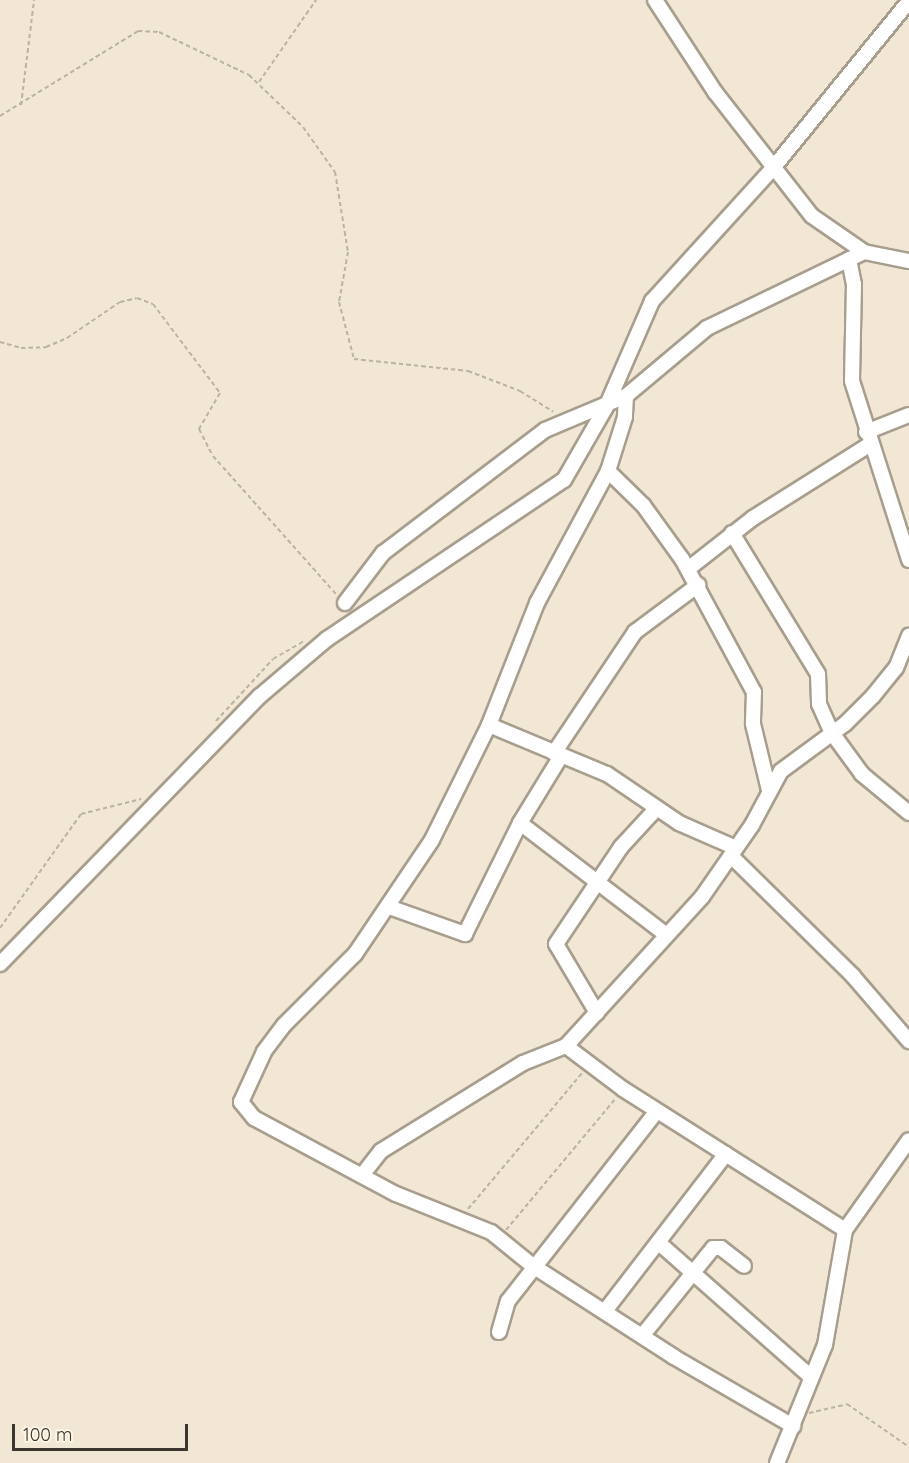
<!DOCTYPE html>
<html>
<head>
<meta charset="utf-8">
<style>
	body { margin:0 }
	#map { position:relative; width:909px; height:1463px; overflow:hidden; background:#f2e7d5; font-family:Quicksand,sans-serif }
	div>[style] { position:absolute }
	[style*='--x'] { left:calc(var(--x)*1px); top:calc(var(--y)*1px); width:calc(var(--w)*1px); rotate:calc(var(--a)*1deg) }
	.path>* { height:2px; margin-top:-1px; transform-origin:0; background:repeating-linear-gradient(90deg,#bbb2a3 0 4.5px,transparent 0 7.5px) }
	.roads { filter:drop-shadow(2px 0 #a89e8d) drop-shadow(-2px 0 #a89e8d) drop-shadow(0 2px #a89e8d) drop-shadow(0 -2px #a89e8d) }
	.street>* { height:14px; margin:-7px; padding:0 7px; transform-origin:7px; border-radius:7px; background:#fff }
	span { translate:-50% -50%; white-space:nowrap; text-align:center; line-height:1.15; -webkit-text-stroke:6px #fdf5e6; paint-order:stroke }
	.scale { position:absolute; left:12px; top:1424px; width:176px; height:27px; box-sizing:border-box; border:3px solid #3b3730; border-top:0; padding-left:8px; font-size:18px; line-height:21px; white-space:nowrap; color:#3b3730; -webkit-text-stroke:4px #fdf5e6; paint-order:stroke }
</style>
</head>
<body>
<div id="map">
	<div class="path">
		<div style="--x:259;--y:82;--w:100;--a:-55.2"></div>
		<div style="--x:21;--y:105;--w:106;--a:-82.9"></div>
		<div style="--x:0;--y:116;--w:162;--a:-31.6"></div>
		<div style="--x:138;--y:31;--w:21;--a:3"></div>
		<div style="--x:159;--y:32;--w:100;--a:25.5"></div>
		<div style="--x:249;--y:75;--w:75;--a:43.9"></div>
		<div style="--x:303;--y:127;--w:55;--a:54.6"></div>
		<div style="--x:335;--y:172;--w:81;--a:80.8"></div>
		<div style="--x:348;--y:252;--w:51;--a:100.2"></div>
		<div style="--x:339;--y:302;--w:59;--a:75.3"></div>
		<div style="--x:354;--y:359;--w:115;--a:6"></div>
		<div style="--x:468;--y:371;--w:56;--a:21"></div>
		<div style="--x:520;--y:391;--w:39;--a:32"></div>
		<div style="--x:0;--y:342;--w:22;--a:16"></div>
		<div style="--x:21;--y:348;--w:25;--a:-2"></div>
		<div style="--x:46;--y:347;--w:23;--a:-23"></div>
		<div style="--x:67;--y:338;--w:64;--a:-34.2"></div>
		<div style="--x:120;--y:302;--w:17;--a:-13"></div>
		<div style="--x:137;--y:298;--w:17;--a:21"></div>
		<div style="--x:153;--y:304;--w:111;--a:53"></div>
		<div style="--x:220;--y:393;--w:42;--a:120.3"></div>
		<div style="--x:199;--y:429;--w:30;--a:63"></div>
		<div style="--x:213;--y:456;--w:186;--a:48.3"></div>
		<div style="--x:216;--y:721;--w:84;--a:-47.4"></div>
		<div style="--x:273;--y:659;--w:36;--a:-30"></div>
		<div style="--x:0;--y:928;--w:140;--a:-54.6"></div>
		<div style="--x:81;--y:814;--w:62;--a:-14"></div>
		<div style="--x:468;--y:1209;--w:177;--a:-50"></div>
		<div style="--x:506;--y:1230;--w:172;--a:-50.2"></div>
		<div style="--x:809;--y:1413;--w:39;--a:-13"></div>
		<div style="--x:847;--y:1404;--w:75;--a:34.7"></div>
	</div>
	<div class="roads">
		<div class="street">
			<div style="--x:655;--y:0;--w:110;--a:56.9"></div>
			<div style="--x:715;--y:92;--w:157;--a:52"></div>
			<div style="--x:812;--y:216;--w:63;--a:34.7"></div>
			<div style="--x:864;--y:252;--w:46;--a:11.3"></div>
			<div style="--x:849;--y:259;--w:25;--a:79"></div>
			<div style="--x:854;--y:284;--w:97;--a:91.2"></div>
			<div style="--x:852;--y:381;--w:188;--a:72.3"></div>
			<div style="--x:626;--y:396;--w:21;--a:93"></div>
			<div style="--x:625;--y:417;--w:57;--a:107.5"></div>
			<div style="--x:608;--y:471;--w:150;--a:118.3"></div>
			<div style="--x:537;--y:603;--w:131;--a:111.5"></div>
			<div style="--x:489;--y:725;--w:128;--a:116.4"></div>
			<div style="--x:432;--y:840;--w:138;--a:124"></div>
			<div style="--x:355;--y:954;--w:100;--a:135"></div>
			<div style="--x:284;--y:1025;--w:34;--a:127"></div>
			<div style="--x:264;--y:1052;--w:55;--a:114.7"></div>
			<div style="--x:241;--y:1102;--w:21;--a:51"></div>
			<div style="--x:254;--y:1118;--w:161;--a:28.2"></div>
			<div style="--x:396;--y:1194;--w:102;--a:21.8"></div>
			<div style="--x:491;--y:1232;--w:54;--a:39"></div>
			<div style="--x:533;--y:1266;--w:168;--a:32.8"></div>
			<div style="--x:674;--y:1357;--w:138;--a:30.1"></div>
			<div style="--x:866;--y:432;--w:46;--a:-21.6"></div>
			<div style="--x:608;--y:471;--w:49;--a:44.2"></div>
			<div style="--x:643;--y:505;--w:67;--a:54.2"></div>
			<div style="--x:682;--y:559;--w:151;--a:61.6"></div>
			<div style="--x:754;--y:692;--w:32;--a:92"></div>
			<div style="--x:753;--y:724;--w:68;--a:76.4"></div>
			<div style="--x:732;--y:533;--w:165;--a:58.6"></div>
			<div style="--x:818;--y:674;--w:30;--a:88"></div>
			<div style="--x:819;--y:704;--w:32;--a:66"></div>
			<div style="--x:832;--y:733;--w:51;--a:53.8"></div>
			<div style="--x:862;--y:774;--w:61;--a:39.7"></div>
			<div style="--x:688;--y:569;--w:83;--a:-38.1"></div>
			<div style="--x:753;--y:518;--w:137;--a:-32.2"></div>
			<div style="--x:345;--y:603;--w:63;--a:-52.8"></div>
			<div style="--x:383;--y:553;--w:203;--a:-37.2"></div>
			<div style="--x:545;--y:430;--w:88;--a:-22.8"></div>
			<div style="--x:626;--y:396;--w:106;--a:-40"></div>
			<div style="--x:707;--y:328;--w:174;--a:-25.8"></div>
			<div style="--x:489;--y:725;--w:128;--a:22.6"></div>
			<div style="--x:607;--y:774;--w:87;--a:34.2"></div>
			<div style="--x:679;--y:823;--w:62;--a:23.7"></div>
			<div style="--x:554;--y:753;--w:146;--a:-56.2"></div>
			<div style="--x:635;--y:632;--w:79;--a:-36.7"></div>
			<div style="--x:520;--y:823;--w:183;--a:37.4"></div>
			<div style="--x:731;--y:856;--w:171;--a:44.5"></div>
			<div style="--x:853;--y:976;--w:86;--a:49.3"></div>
			<div style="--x:389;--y:907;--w:81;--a:19.6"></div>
			<div style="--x:465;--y:934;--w:124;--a:-63.6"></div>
			<div style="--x:520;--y:823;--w:79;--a:-58.5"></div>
			<div style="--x:0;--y:964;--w:373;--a:-45.9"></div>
			<div style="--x:260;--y:696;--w:88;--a:-40.4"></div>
			<div style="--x:327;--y:639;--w:285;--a:-33.9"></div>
			<div style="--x:564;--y:480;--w:84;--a:-60.1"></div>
			<div style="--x:606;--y:407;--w:116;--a:-66.5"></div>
			<div style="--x:652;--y:301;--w:180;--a:-47.7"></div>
			<div style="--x:773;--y:168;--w:215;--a:-50.8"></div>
			<div style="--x:597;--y:1013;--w:80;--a:-120.7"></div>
			<div style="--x:556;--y:944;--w:117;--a:-56.2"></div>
			<div style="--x:621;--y:847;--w:53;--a:-47.3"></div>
			<div style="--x:566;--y:1046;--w:202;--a:-47.6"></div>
			<div style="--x:702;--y:897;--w:88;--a:-55.2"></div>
			<div style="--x:752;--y:825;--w:61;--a:-61.8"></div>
			<div style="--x:781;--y:771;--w:79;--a:-36.3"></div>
			<div style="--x:845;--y:724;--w:40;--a:-45"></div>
			<div style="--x:873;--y:696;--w:36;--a:-51"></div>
			<div style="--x:896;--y:668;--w:35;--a:-68"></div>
			<div style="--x:363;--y:1174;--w:29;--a:-52"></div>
			<div style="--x:381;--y:1151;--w:167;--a:-31.8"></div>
			<div style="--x:523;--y:1063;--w:46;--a:-21.6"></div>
			<div style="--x:566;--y:1046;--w:71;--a:37"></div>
			<div style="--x:623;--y:1089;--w:263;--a:32.4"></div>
			<div style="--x:659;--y:1243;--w:203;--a:41.4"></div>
			<div style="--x:605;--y:1311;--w:198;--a:-52.4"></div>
			<div style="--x:499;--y:1332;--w:32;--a:-74"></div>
			<div style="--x:508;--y:1301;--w:241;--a:-51.9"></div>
			<div style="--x:642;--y:1336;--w:113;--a:-51.1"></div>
			<div style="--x:713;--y:1248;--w:8;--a:0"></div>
			<div style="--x:721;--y:1248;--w:29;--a:38"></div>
			<div style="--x:777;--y:1463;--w:127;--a:-67.9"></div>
			<div style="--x:825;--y:1345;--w:117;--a:-80.1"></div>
			<div style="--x:845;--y:1230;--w:110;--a:-54.6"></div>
		</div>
	</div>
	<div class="scale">100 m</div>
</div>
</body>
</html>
